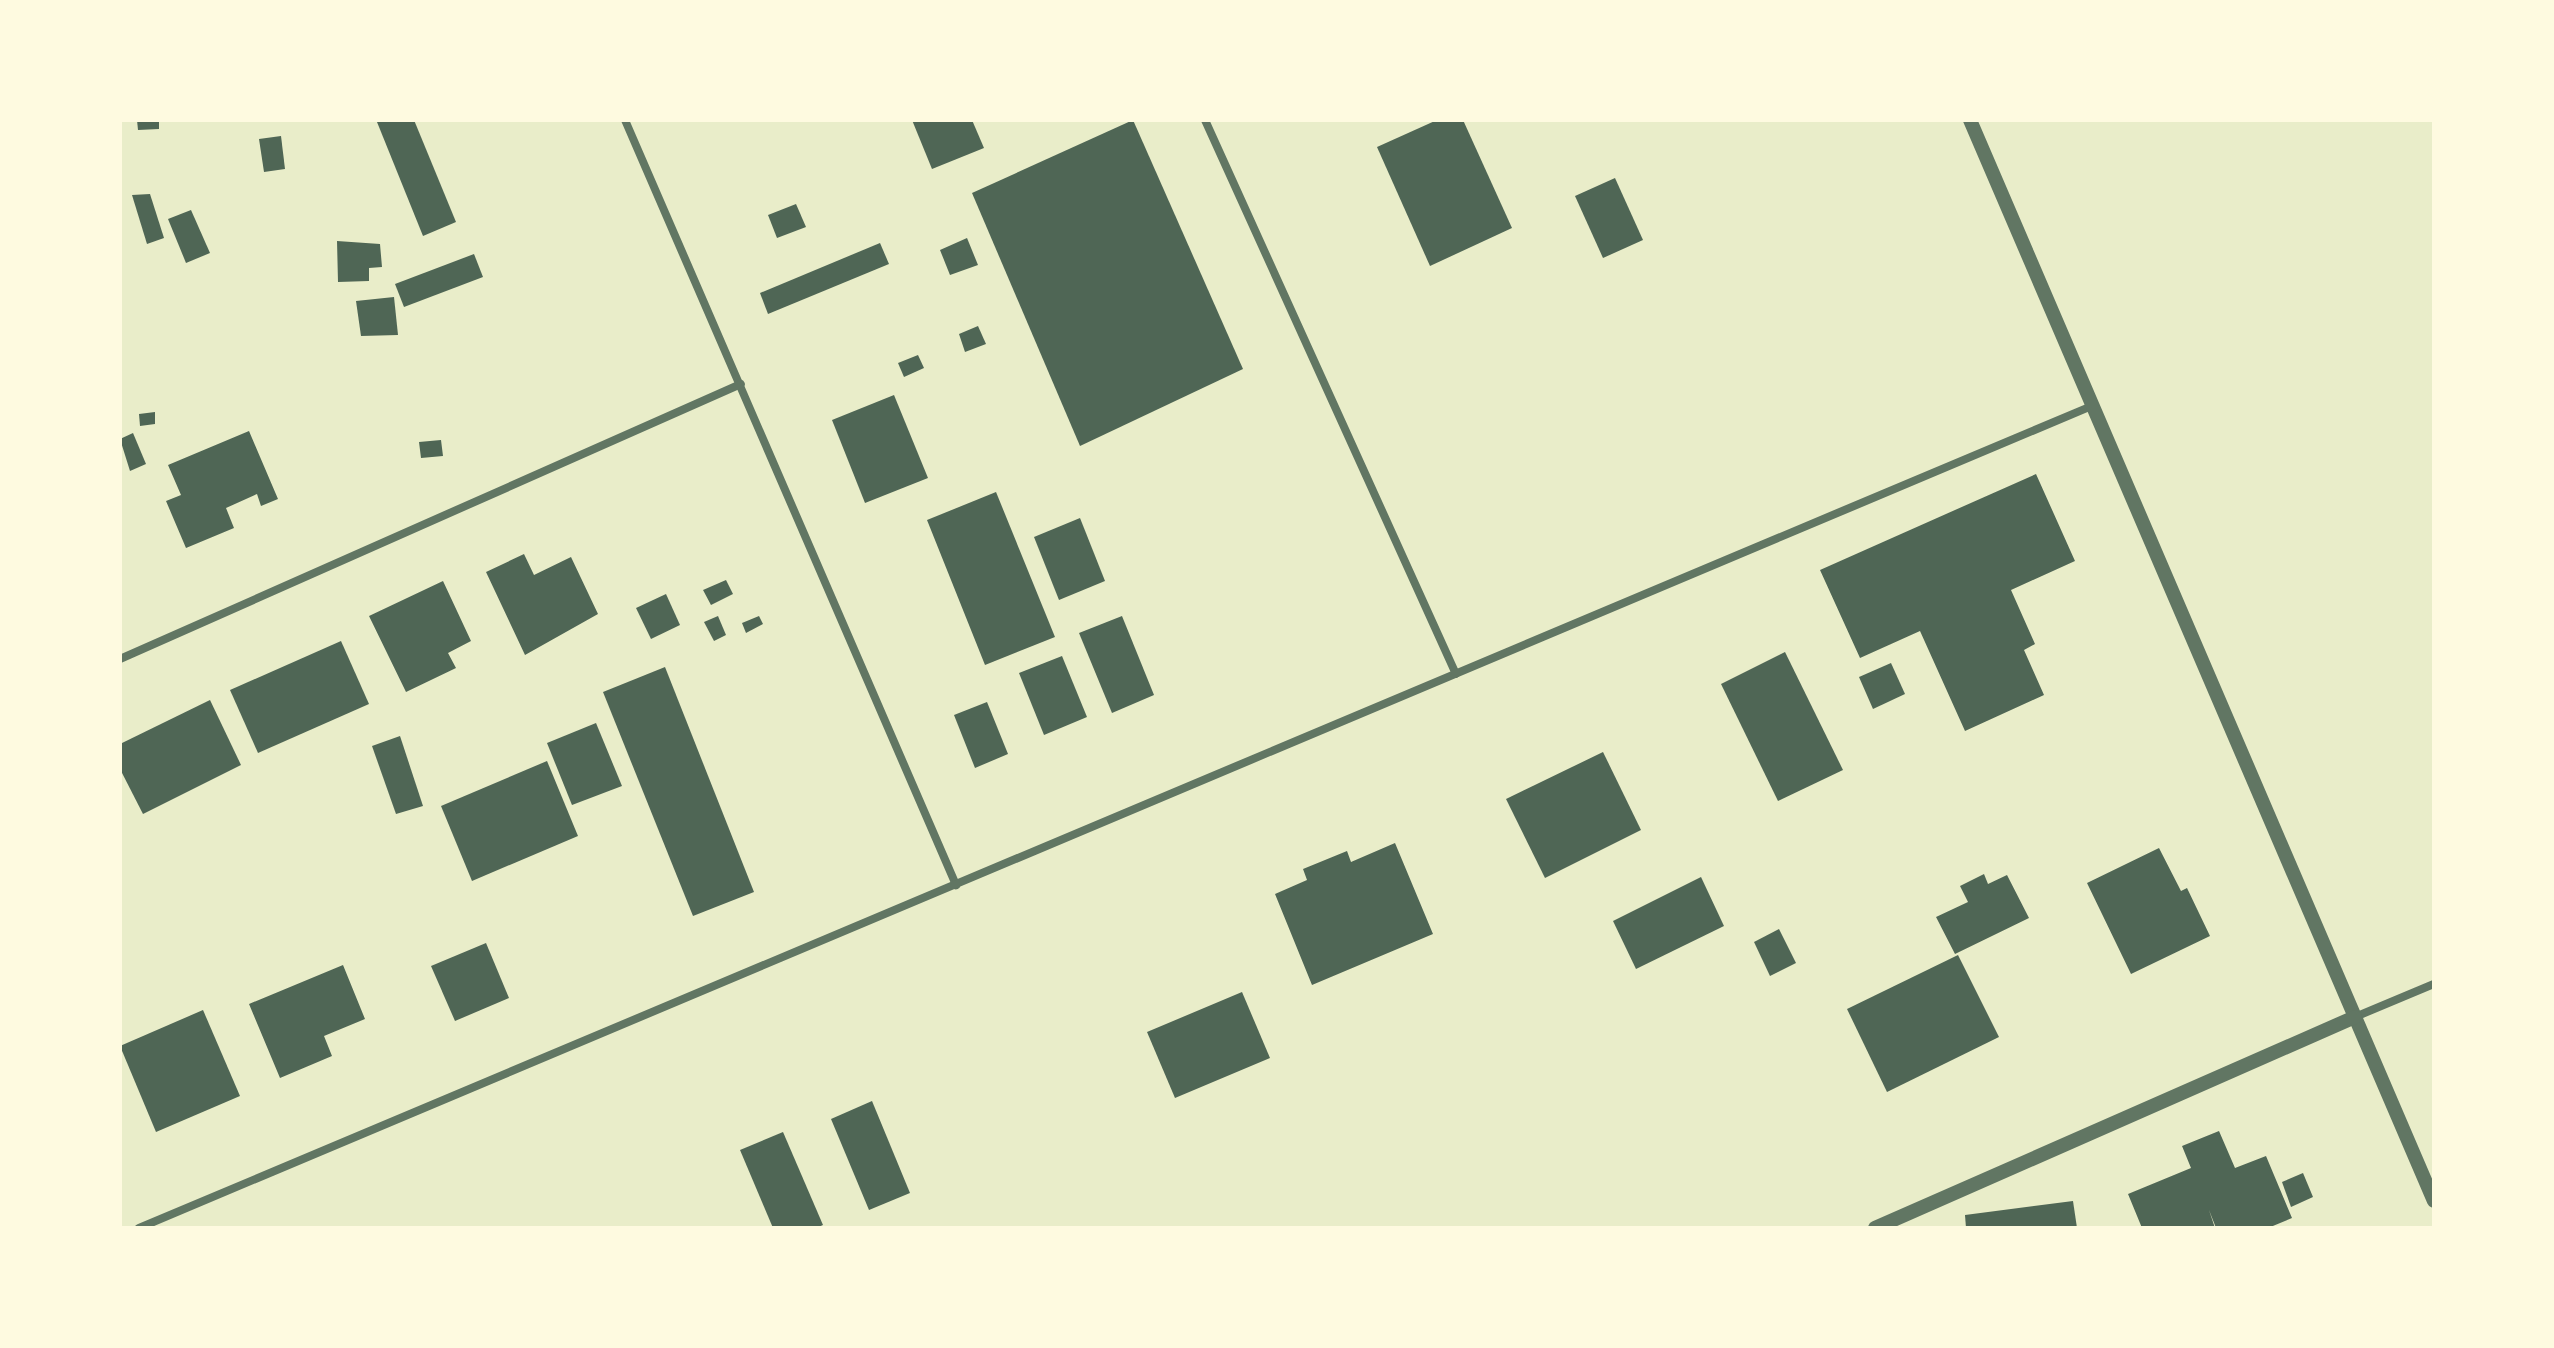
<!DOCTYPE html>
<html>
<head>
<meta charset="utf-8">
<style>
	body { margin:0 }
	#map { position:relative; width:2554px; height:1348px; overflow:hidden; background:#e9edc9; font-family:"Open Sans",sans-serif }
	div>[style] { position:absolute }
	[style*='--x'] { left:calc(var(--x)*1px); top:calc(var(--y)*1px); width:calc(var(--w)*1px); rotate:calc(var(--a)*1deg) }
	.building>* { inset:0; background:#4f6655 }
	.minor>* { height:8px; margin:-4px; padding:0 4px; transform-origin:4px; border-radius:4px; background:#617663 }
	.tertiary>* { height:14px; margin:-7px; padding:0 7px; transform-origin:7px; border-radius:7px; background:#617663 }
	span { translate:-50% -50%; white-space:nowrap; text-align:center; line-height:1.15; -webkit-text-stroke:8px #fefae0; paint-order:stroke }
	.frame { position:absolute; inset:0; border:122px solid #fefae0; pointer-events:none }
</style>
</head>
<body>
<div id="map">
	<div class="building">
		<div style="clip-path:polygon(137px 120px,159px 120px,159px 129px,138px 130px)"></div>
		<div style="clip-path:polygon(414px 120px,456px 222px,423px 236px,377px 122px)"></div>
		<div style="clip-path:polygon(912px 120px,972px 120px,984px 148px,932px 169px)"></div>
		<div style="clip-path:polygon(1133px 120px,1243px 369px,1080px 446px,972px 193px)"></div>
		<div style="clip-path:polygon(1437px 120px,1463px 120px,1512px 228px,1430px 266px,1377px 147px)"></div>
		<div style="clip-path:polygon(281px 136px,285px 169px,264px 172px,259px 139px)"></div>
		<div style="clip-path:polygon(1615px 178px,1643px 240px,1603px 258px,1575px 196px)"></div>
		<div style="clip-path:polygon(150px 194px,164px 238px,147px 244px,132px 195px)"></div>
		<div style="clip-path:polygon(796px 204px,806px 227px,777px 238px,768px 215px)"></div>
		<div style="clip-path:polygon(191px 210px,210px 253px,186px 263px,168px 219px)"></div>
		<div style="clip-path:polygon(967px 238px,978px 265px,950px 275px,940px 250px)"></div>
		<div style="clip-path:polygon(337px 241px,380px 244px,382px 267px,369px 268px,369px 281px,338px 282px)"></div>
		<div style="clip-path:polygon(880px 243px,889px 264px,768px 314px,760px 293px)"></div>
		<div style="clip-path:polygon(474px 254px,483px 277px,404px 307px,395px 284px)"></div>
		<div style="clip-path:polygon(394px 297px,398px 335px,361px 336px,356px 301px)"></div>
		<div style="clip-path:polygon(978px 326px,986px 344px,965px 352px,959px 334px)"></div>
		<div style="clip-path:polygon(918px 355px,924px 368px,904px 377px,898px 363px)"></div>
		<div style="clip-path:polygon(894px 395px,928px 478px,865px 503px,832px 420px)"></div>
		<div style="clip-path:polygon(155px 412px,155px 424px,140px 426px,139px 414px)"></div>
		<div style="clip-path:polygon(249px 431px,278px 499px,261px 506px,257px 494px,226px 508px,234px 528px,186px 548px,166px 501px,181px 495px,168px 465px)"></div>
		<div style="clip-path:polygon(133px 433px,146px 464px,130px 471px,120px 439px)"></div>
		<div style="clip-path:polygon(441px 440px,443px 456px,421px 458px,419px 442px)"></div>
		<div style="clip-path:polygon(2036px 474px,2075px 561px,2011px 590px,2035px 644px,2024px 650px,2044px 695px,1965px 731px,1920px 631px,1860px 658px,1820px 570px)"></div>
		<div style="clip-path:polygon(996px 492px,1055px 637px,985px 665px,927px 520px)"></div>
		<div style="clip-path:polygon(1080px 518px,1105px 581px,1059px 600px,1034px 537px)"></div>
		<div style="clip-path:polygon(524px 554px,534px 575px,571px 557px,598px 614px,525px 655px,486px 572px)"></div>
		<div style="clip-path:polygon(726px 580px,733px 594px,711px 605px,703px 590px)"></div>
		<div style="clip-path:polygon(443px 581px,471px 641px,448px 653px,456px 668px,406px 692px,369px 616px)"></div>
		<div style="clip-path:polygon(666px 594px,680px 625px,651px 639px,636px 608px)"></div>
		<div style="clip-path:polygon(718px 616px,726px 635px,714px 641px,704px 622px)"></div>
		<div style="clip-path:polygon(759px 616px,763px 624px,746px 633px,742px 623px)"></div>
		<div style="clip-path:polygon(1122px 616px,1154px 695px,1112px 713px,1079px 633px)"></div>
		<div style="clip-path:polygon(341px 641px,369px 704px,258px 753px,230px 690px)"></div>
		<div style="clip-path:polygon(1785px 652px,1843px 770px,1778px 801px,1721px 684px)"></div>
		<div style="clip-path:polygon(1062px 656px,1087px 717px,1044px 735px,1019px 673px)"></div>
		<div style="clip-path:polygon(1891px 663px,1905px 694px,1873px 709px,1859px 677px)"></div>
		<div style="clip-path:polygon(665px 667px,754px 892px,693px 916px,603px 692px)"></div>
		<div style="clip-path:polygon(210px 700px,241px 765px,143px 814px,120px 769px,120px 744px)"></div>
		<div style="clip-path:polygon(987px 702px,1008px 754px,975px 768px,954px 715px)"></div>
		<div style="clip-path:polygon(596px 723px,622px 786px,572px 805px,547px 743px)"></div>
		<div style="clip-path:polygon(400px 736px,423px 806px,396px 814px,372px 746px)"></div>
		<div style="clip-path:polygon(1603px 752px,1641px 830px,1545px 878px,1506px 799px)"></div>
		<div style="clip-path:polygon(547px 761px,578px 836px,472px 881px,441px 806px)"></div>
		<div style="clip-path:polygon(1395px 843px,1433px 934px,1312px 985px,1275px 894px,1307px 880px,1303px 869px,1347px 851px,1351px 862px)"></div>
		<div style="clip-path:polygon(2159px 848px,2181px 891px,2187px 888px,2210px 936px,2131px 974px,2087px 883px)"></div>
		<div style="clip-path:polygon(1984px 874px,1988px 884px,2007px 875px,2029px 918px,1955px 954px,1936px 917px,1968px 902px,1960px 886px)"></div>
		<div style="clip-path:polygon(1701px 877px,1724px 926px,1636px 969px,1613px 921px)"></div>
		<div style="clip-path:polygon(1779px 929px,1796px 963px,1770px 976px,1754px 942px)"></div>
		<div style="clip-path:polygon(486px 943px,509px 998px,455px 1021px,431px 966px)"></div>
		<div style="clip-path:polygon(1958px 955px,1999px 1037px,1887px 1092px,1847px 1009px)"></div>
		<div style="clip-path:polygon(343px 965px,365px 1019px,324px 1036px,332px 1056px,280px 1078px,249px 1004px)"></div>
		<div style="clip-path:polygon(1242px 992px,1270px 1058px,1175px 1098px,1147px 1032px)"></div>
		<div style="clip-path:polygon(203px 1010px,240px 1096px,156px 1132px,120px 1046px)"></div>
		<div style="clip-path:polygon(872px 1101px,910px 1193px,869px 1210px,831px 1119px)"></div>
		<div style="clip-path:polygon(2219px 1131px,2235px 1168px,2266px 1156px,2292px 1218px,2268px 1228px,2216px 1228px,2209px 1210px,2215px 1228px,2142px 1228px,2128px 1194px,2191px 1168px,2182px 1146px)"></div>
		<div style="clip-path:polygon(783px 1132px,823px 1225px,816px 1228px,773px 1228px,740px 1150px)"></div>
		<div style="clip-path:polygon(2303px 1173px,2313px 1197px,2291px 1207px,2282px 1182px)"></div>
		<div style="clip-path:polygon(2073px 1201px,2077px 1228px,1966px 1228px,1965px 1215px)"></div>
	</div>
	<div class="minor">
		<div style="--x:625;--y:120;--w:834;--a:66.6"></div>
		<div style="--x:1205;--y:120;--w:608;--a:65.63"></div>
		<div style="--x:120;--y:659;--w:679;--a:-23.89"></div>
		<div style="--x:2355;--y:1017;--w:86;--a:-22.7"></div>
		<div style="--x:139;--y:1228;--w:2119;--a:-22.83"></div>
	</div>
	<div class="tertiary">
		<div style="--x:1970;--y:120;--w:1176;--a:66.77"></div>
		<div style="--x:1875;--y:1228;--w:524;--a:-23.73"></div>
	</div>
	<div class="frame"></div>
</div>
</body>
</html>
